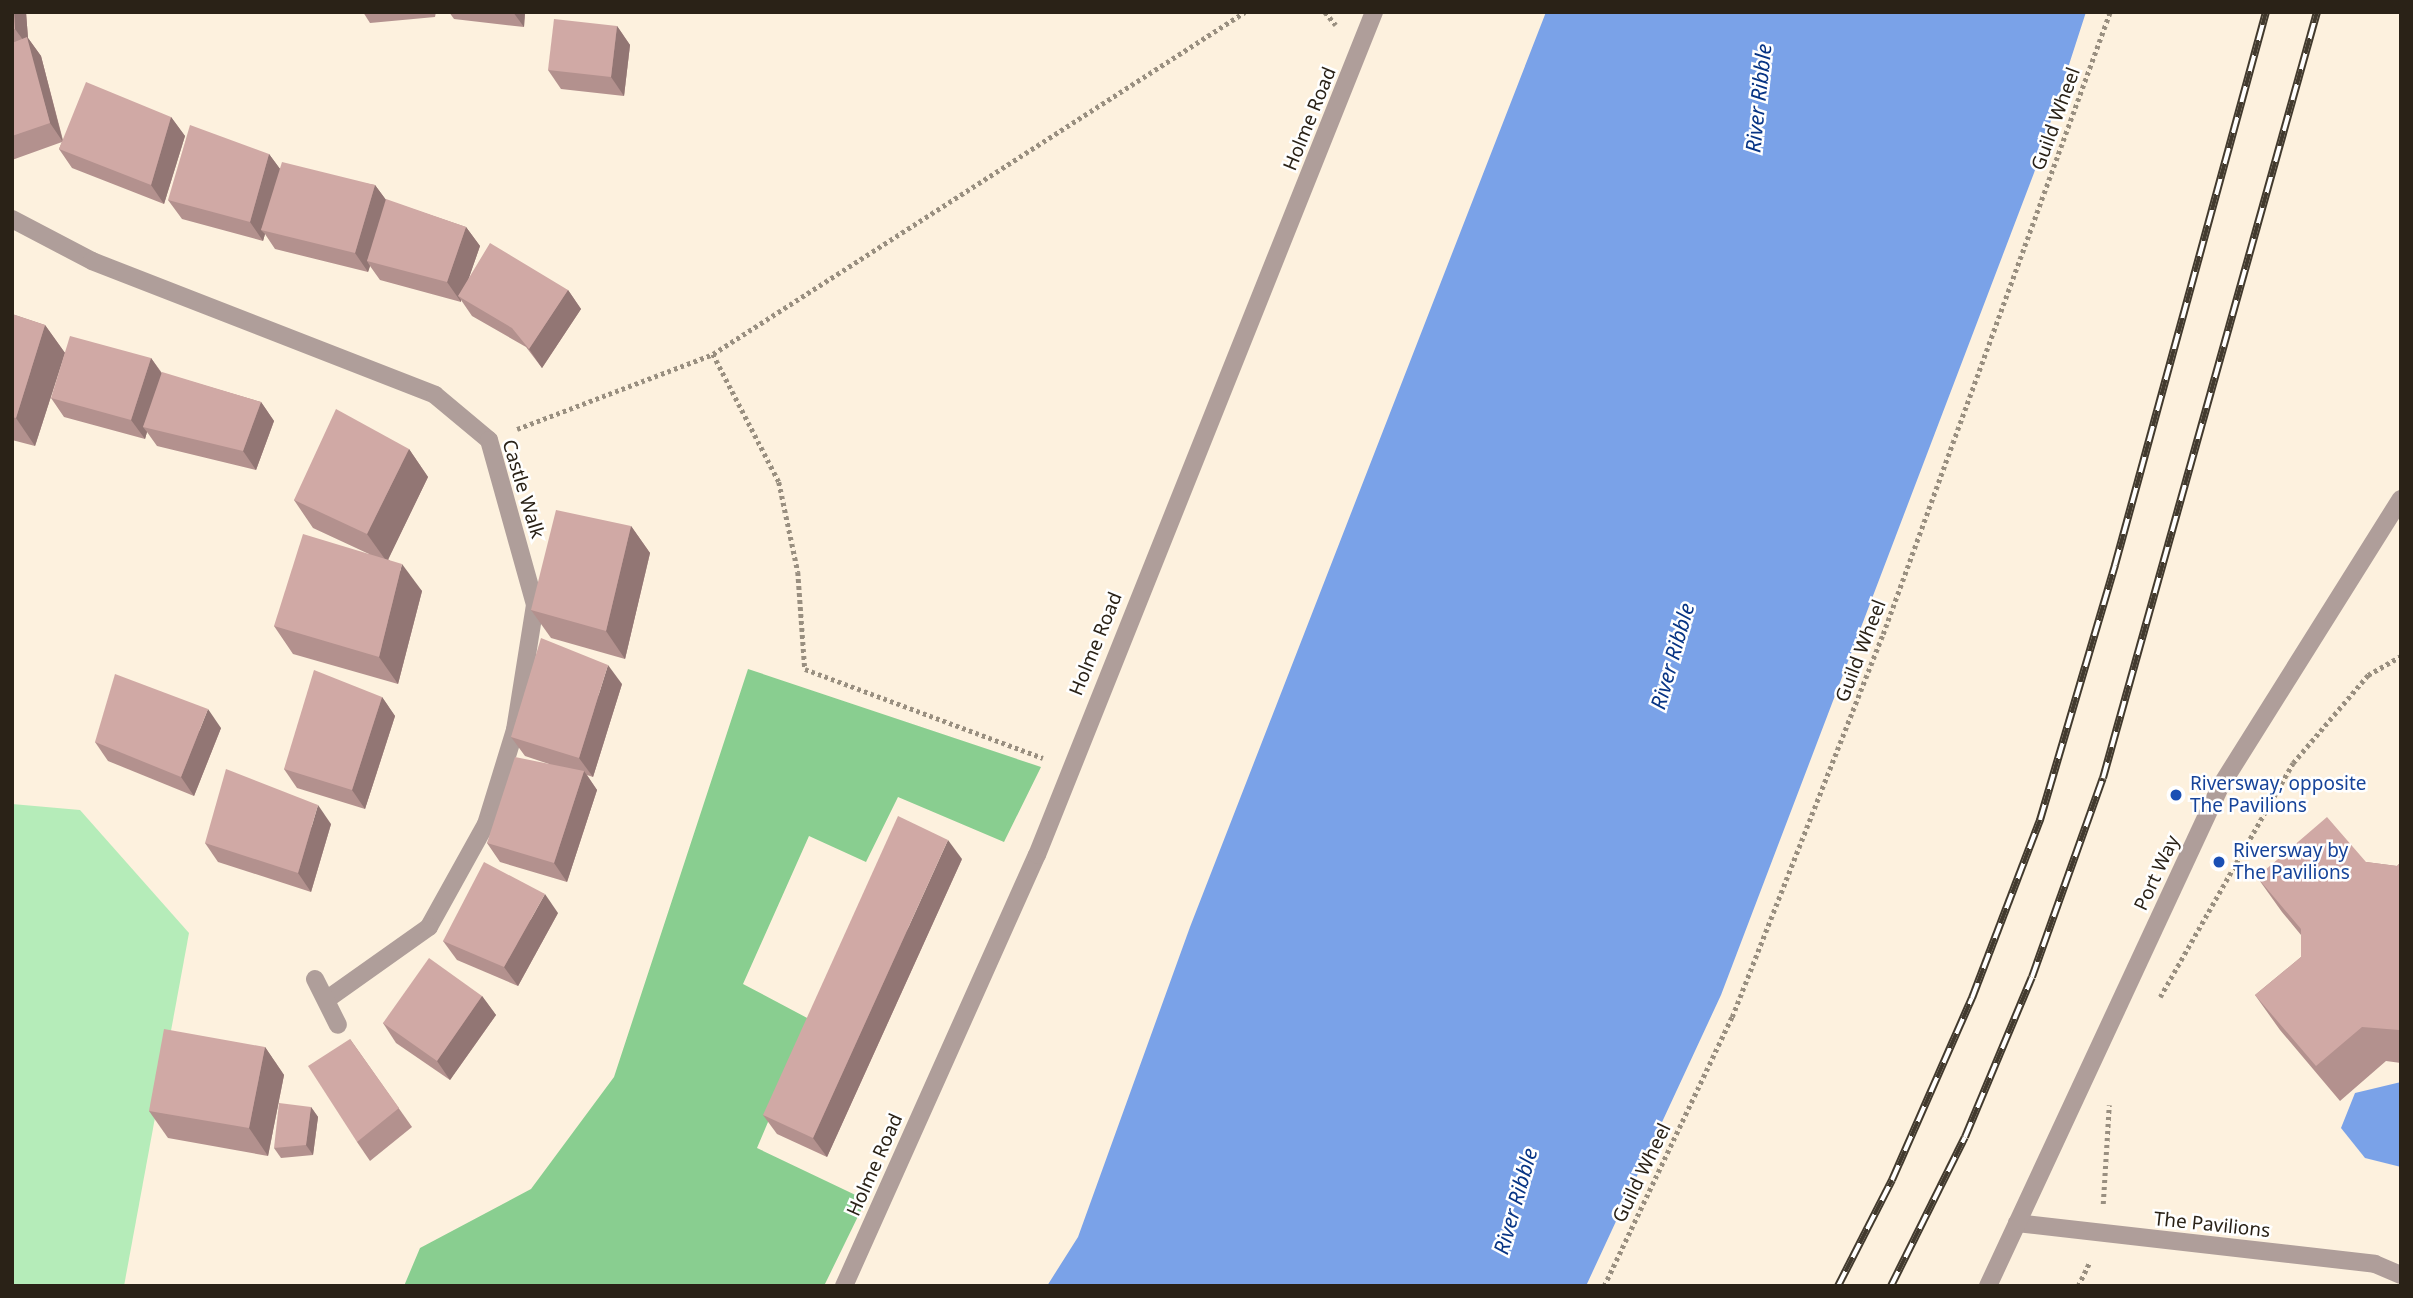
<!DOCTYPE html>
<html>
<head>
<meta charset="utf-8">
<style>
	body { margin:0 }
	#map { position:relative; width:2413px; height:1298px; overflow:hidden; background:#fdf1de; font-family:"Noto Sans",sans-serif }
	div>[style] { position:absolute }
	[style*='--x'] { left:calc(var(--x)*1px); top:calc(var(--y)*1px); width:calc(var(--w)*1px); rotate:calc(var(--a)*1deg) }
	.green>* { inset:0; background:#b5ecb9 }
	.forest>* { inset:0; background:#89ce90 }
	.water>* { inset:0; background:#7aa2e8 }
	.path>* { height:4.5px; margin-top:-2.25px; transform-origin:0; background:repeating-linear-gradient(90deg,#998f80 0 3.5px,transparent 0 7px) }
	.minor>* { height:18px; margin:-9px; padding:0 9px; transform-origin:9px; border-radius:9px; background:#af9e9a }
	.rail>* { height:8px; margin-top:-4px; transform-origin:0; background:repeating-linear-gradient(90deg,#fff 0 16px,#423a2e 0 32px); box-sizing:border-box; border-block:2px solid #423a2e }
	.wall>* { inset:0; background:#b3918e }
	.shaded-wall>* { inset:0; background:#927674 }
	.building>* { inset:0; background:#d0a9a5 }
	.dots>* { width:19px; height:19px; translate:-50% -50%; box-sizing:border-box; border:4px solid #fff; border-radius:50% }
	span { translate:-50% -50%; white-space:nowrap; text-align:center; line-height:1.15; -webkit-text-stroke:5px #fff; paint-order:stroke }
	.street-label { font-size:19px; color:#2a2217 }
	.transit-label { font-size:19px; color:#164399 }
	.left { translate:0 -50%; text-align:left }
	.water-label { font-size:21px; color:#073484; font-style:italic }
	.frame { position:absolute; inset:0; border:14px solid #2a2217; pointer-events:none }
</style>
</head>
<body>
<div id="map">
	<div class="green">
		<div style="clip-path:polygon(12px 804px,80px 810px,189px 933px,124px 1286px,12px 1286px)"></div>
	</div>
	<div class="forest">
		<div style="clip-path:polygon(748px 669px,1041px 767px,1004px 842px,898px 797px,866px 862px,809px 836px,743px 984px,811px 1020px,757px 1148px,866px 1200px,824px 1286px,404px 1286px,420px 1248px,531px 1189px,614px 1077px)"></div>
	</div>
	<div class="water">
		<div style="clip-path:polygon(1546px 12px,2086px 12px,2034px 173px,1721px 995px,1586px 1286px,1047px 1286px,1078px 1237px,1190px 927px)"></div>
		<div style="clip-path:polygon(2401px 1082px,2401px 1167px,2365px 1158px,2341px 1128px,2355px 1093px)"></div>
	</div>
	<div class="path">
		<div style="--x:1325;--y:12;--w:17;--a:50"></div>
		<div style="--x:713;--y:354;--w:144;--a:62.7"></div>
		<div style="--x:779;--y:482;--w:92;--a:78.1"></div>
		<div style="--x:798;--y:572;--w:97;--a:85.9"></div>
		<div style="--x:805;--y:669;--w:254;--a:20.5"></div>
		<div style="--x:517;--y:429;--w:210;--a:-20.9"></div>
		<div style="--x:713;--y:354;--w:632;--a:-32.74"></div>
		<div style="--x:2160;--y:997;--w:269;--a:-60.4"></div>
		<div style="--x:2293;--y:763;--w:116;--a:-49.6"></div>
		<div style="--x:2368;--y:675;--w:38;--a:-30"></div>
		<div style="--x:2103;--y:1204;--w:99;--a:-86.5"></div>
		<div style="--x:1604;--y:1286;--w:298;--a:-64.6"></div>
		<div style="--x:1732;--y:1017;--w:412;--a:-68.5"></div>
		<div style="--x:1883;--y:634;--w:662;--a:-69.95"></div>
		<div style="--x:2078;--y:1286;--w:25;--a:-64"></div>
	</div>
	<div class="minor">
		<div style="--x:12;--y:219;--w:90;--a:27.7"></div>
		<div style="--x:92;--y:261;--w:368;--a:21.3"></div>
		<div style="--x:435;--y:395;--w:70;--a:39.8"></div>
		<div style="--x:489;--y:440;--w:171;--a:74.4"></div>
		<div style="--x:535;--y:605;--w:127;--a:99.1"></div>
		<div style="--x:515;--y:730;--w:98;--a:107.1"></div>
		<div style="--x:486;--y:824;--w:118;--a:119"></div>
		<div style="--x:429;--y:927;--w:126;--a:144.7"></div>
		<div style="--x:315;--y:979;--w:51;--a:63.4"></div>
		<div style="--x:2017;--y:1223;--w:360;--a:6.5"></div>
		<div style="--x:2375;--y:1264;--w:28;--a:23"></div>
		<div style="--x:844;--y:1286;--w:472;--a:-65.9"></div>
		<div style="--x:1037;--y:855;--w:908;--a:-68.21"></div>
		<div style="--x:1988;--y:1286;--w:550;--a:-65.06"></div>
		<div style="--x:2220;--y:787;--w:340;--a:-57.9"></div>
	</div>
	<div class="rail">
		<div style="--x:1838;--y:1286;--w:119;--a:-63"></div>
		<div style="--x:1892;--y:1180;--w:199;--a:-66.3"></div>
		<div style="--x:1972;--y:998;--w:191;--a:-69.1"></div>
		<div style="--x:2040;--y:820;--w:266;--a:-73.6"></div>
		<div style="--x:2115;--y:565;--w:573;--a:-74.73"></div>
		<div style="--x:1891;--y:1286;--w:166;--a:-63.6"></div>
		<div style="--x:1965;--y:1137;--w:173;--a:-67.3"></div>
		<div style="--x:2032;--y:977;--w:211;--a:-70.4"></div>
		<div style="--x:2103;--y:778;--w:795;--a:-74.39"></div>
	</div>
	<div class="wall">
		<div style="clip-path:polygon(12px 12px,26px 12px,28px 38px,41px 56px,63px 140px,171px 117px,185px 136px,164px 204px,72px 168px,59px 149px,62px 142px,12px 160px)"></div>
		<div style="clip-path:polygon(363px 12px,436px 12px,435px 17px,370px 23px)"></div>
		<div style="clip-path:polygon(449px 12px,525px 12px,524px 27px,454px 19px)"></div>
		<div style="clip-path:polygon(617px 26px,630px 45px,624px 96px,561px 89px,548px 70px)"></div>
		<div style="clip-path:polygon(269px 154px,280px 169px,375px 185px,386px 200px,466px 227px,480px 246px,468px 280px,568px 290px,581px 309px,542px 368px,526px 347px,472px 316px,461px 300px,461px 302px,380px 280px,370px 266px,368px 272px,275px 249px,265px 234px,263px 241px,182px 219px,168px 200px)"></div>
		<div style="clip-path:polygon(12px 314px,45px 325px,65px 353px,35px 446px,12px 440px)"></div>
		<div style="clip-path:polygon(151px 358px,162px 373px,261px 402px,274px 421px,256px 470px,157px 446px,147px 432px,145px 439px,64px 417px,51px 398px)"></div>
		<div style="clip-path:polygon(409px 449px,428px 477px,388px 559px,422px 591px,398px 684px,293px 654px,274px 626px,369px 554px,313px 528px,294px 500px)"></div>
		<div style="clip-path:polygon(631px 526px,650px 553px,625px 659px,551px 638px,531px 610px)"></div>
		<div style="clip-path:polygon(622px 684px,593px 777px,587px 775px,597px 790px,567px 882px,500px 862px,487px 843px,549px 764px,525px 756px,511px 737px)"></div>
		<div style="clip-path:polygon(382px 697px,395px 716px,365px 809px,297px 788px,284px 769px)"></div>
		<div style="clip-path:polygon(221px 728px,194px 796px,108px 761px,95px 742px)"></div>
		<div style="clip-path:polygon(331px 824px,311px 892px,218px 862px,205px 843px)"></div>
		<div style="clip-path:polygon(962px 859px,827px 1157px,777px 1134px,763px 1115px)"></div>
		<div style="clip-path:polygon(2366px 862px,2397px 866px,2401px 862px,2401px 1063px,2386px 1061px,2340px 1101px,2280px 1030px,2255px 995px,2301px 957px,2301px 935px,2282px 912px,2257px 877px)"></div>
		<div style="clip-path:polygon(558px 913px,518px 986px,457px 960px,443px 941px)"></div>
		<div style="clip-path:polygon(482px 996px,496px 1015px,450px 1080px,396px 1043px,383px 1023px)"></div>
		<div style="clip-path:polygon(350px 1039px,412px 1127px,370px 1161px,357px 1142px)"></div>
		<div style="clip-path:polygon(265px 1047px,284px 1075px,268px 1156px,168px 1138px,149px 1111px)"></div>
		<div style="clip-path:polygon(311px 1107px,318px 1117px,313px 1155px,281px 1158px,274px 1148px)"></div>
	</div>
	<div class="shaded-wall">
		<div style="clip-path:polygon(14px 12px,26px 12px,28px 38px,41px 56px,63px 142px,50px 123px,29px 48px,15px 29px)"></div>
		<div style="clip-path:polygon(513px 12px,525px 12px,524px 27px)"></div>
		<div style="clip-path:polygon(617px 26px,630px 45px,624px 96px,611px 77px)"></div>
		<div style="clip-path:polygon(171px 117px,185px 136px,164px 204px,151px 185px)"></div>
		<div style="clip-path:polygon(269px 154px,283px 173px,261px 230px,265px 234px,263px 241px,250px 222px)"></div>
		<div style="clip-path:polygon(375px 185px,389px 204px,367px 261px,370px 266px,368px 272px,355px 253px)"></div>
		<div style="clip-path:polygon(466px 227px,480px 246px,462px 298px,458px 296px,461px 300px,461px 302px,447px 282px)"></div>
		<div style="clip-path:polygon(568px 290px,581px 309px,542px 368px,529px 349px)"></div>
		<div style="clip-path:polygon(45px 325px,65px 353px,35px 446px,16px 418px)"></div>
		<div style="clip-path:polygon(151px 358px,164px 377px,143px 427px,147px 432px,145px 439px,131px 420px)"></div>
		<div style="clip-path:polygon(261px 402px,274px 421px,256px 470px,243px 451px)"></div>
		<div style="clip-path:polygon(409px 449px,428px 477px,387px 562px,367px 534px)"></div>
		<div style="clip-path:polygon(631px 526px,650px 553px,625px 659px,606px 631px)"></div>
		<div style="clip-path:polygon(402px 564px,422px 591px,398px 684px,379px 657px)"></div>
		<div style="clip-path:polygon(608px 665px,622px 684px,593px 777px,579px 758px)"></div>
		<div style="clip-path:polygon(382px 697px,395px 716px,365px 809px,352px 790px)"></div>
		<div style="clip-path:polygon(208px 709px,221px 728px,194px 796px,181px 777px)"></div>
		<div style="clip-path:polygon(584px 771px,597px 790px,567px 882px,554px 863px)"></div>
		<div style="clip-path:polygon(318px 805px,331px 824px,311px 892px,298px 873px)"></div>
		<div style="clip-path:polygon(948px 840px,962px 859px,827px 1157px,813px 1138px)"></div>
		<div style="clip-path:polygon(545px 894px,558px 913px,518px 986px,504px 967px)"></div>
		<div style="clip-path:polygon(482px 996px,496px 1015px,450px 1080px,437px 1061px)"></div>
		<div style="clip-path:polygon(265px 1047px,284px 1075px,268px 1156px,249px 1128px)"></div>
		<div style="clip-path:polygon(311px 1107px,318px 1117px,313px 1155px,306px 1145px)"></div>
	</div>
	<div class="building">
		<div style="clip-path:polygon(12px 12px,14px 12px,15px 29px,12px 30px)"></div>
		<div style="clip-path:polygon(554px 19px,617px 26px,611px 77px,548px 70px)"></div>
		<div style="clip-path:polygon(27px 37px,50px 123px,12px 136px,12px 43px)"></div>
		<div style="clip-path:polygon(86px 82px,171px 117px,151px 185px,59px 149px)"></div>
		<div style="clip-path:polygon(190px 125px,269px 154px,250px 222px,168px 200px)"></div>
		<div style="clip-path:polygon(282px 162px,375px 185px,355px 253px,261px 230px)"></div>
		<div style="clip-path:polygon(386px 199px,466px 227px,447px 282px,367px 261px)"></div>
		<div style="clip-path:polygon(490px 243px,568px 290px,529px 349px,512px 328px,458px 296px)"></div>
		<div style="clip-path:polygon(12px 314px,45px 325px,16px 418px,12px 417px)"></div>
		<div style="clip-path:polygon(70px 336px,151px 358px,131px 420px,51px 398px)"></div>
		<div style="clip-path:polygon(162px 372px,261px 402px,243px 451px,143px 427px)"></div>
		<div style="clip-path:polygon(336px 409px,409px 449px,367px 534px,294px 500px)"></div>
		<div style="clip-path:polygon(556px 510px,631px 526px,606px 631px,531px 610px)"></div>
		<div style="clip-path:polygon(303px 534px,402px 564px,379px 657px,274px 626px)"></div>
		<div style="clip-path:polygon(541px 638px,608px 665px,579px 758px,511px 737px)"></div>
		<div style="clip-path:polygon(314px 670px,382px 697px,352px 790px,284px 769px)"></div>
		<div style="clip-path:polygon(115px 674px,208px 709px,181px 777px,95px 742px)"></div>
		<div style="clip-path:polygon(515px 757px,584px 771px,554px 863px,487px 843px)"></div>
		<div style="clip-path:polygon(226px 769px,318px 805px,298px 873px,205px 843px)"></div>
		<div style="clip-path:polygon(898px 816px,948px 840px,813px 1138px,763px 1115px)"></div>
		<div style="clip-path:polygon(2327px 817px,2366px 862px,2397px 866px,2401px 862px,2401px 1032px,2399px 1030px,2362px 1027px,2316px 1066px,2255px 995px,2301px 957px,2301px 929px,2257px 877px)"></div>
		<div style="clip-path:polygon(484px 862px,545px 894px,504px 967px,443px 941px)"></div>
		<div style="clip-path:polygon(429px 958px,482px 996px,437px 1061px,383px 1023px)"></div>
		<div style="clip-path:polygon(164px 1029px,265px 1047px,249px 1128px,149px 1111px)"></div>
		<div style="clip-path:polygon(350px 1039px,399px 1108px,357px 1142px,308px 1066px)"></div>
		<div style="clip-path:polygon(279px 1103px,311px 1107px,306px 1145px,274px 1148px)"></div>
	</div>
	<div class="dots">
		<div style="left:2176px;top:795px;background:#1a4fb4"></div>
		<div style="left:2219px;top:862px;background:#1a4fb4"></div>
	</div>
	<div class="street-label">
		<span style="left:1310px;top:119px;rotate:-68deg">Holme Road</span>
		<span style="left:2056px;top:119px;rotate:-70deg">Guild Wheel</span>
		<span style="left:523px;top:489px;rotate:73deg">Castle Walk</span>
		<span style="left:1096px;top:644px;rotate:-68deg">Holme Road</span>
		<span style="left:1861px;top:651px;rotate:-69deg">Guild Wheel</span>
		<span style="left:2157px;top:873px;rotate:-65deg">Port Way</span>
		<span style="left:875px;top:1165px;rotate:-66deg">Holme Road</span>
		<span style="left:1642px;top:1173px;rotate:-64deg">Guild Wheel</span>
		<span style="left:2212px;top:1225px;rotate:6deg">The Pavilions</span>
	</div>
	<div class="transit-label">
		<span class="left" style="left:2190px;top:795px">Riversway, opposite<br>The Pavilions</span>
		<span class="left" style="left:2233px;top:862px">Riversway by<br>The Pavilions</span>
	</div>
	<div class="water-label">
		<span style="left:1758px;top:98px;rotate:-84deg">River Ribble</span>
		<span style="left:1672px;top:656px;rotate:-74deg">River Ribble</span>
		<span style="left:1515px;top:1201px;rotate:-74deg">River Ribble</span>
	</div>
	<div class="frame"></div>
</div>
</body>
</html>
